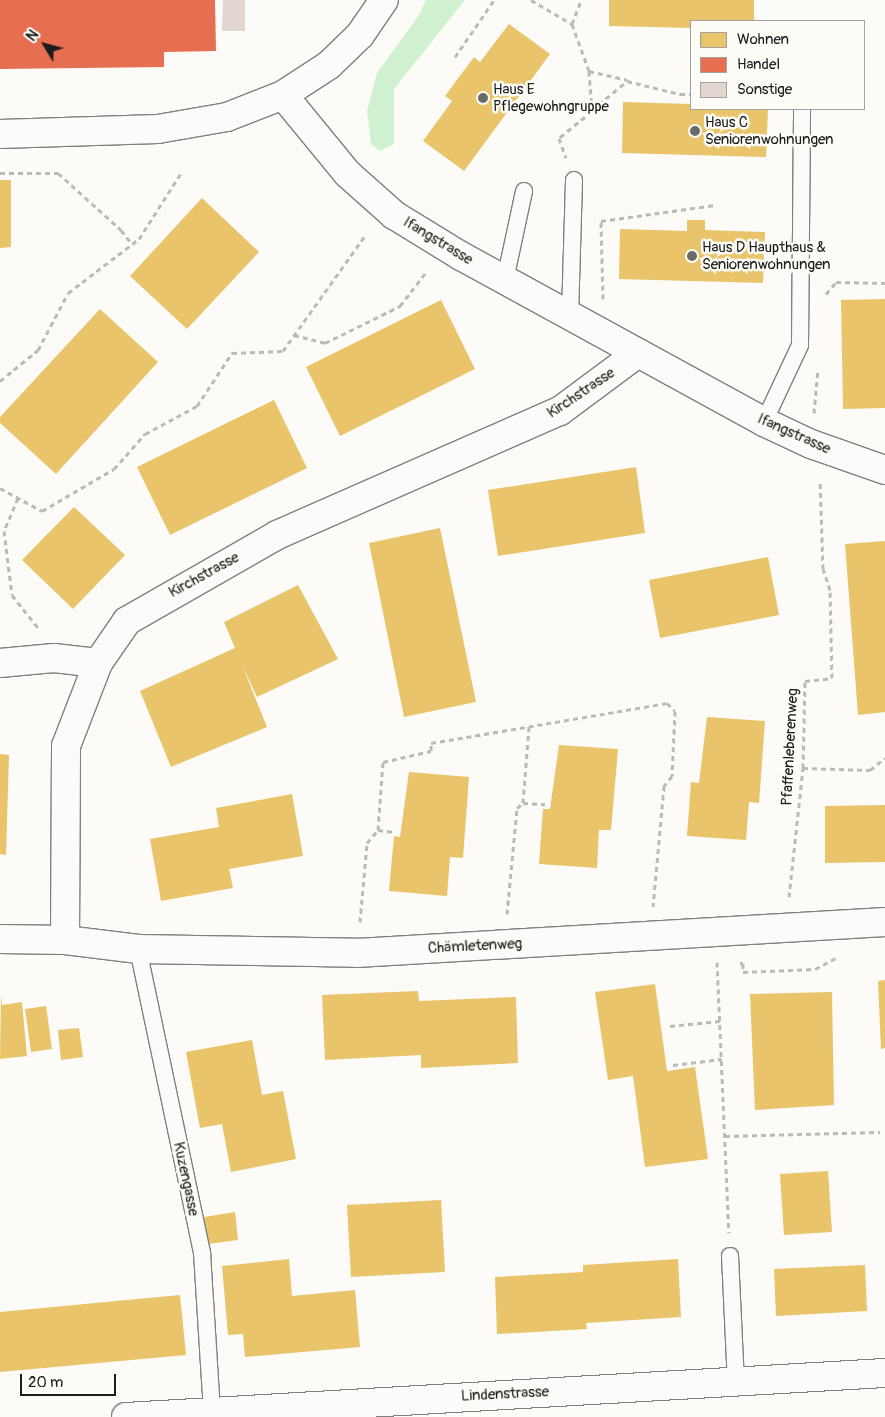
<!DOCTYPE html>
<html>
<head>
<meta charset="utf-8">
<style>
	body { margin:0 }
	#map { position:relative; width:885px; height:1417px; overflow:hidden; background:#fcfbf8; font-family:Pangolin,sans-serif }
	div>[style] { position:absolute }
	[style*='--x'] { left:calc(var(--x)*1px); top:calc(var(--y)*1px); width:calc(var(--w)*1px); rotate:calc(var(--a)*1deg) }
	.green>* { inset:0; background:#d0f1cf }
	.homes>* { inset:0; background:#e9c46a }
	.shops>* { inset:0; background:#e76f51 }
	.building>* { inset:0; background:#e1d6d0 }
	.path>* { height:3px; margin-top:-1.5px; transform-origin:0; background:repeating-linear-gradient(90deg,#bbbab8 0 5px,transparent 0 9px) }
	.roads { filter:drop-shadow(1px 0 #81807f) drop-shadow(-1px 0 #81807f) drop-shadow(0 1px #81807f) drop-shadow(0 -1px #81807f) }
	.lane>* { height:16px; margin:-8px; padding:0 8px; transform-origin:8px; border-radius:8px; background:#fbfbf9 }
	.street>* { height:28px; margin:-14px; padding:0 14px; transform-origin:14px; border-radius:14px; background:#fbfbf9 }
	.dots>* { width:14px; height:14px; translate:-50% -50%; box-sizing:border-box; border:2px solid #fdfcf7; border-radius:50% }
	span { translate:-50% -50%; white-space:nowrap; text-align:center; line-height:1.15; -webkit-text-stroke:5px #fdfcf7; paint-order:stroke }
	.poi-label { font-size:15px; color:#1c1c1c }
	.left { translate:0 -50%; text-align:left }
	.street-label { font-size:15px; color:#1c1c1c }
	.legend { position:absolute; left:690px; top:20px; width:175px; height:90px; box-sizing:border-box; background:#fdfcf7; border:1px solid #a3a29f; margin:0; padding:6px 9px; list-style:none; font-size:15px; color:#1c1c1c }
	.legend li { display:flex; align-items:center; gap:10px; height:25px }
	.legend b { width:25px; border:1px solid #a3a29f }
	.north { position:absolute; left:20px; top:20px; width:50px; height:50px; -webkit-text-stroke:4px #fdfcf7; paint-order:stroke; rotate:307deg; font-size:14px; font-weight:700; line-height:20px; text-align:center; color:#1c1c1c }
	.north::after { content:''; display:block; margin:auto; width:18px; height:22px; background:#1c1c1c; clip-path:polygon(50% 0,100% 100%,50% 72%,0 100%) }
	.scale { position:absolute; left:20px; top:1374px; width:96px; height:22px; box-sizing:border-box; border:2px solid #1c1c1c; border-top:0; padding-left:6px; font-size:15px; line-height:18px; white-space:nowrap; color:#1c1c1c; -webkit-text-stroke:4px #fdfcf7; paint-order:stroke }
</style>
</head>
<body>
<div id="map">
	<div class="green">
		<div style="clip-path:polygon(426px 0,465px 0,394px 89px,394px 144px,380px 151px,371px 144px,367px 111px,377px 73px,419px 15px)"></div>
	</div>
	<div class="homes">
		<div style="clip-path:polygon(609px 0,754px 0,754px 21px,691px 21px,691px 28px,609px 26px)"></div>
		<div style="clip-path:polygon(509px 24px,550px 54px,464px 171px,423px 141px,452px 101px,445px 96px,474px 57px,480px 62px)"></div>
		<div style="clip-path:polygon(623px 102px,691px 104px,691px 109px,768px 109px,766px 157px,622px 153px)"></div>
		<div style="clip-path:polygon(0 180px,11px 180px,11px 247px,0 248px)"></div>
		<div style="clip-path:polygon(202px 198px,259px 252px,187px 329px,130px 276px)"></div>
		<div style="clip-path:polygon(687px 220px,705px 220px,705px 230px,765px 232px,763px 283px,619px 279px,620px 229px,687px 231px)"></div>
		<div style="clip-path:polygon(885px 299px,885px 408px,843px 409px,841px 300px)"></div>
		<div style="clip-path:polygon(441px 300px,475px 369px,340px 436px,306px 367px)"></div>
		<div style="clip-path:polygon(100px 309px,158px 362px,56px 474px,0 423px,0 417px)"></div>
		<div style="clip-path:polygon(274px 400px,307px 468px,170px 535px,137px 467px)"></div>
		<div style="clip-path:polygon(636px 467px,645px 533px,498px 556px,488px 490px)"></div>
		<div style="clip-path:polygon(74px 507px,125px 555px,73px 609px,22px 560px)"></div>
		<div style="clip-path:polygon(440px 528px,476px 702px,404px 717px,369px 543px)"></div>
		<div style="clip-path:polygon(885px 541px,885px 712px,858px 715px,845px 544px)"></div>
		<div style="clip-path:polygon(768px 557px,779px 615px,660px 638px,649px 580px)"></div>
		<div style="clip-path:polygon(298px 585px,338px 659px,257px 697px,242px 665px,267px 727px,171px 767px,140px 691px,235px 648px,224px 622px)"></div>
		<div style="clip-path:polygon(707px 717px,765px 721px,759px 803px,749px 802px,746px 840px,687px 836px,691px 782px,699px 783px)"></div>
		<div style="clip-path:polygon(559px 745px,618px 749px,611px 830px,599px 830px,597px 868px,539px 864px,543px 809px,550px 809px)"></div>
		<div style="clip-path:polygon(0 754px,9px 755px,6px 855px,0 854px)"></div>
		<div style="clip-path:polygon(409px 772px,469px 777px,463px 858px,450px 857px,447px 896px,389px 891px,394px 836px,400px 837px)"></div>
		<div style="clip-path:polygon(292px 794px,303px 856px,229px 869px,233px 888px,161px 901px,150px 839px,219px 827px,216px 808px)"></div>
		<div style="clip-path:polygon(885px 805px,885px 862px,825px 863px,825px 806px)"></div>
		<div style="clip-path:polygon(885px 980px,885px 1048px,881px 1049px,878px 981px)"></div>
		<div style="clip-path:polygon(655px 984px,667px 1071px,695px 1067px,708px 1159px,645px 1167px,633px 1076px,608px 1080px,595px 992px)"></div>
		<div style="clip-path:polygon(418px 991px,419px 1001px,516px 997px,518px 1063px,421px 1068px,421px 1055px,325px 1060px,322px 995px)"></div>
		<div style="clip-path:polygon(832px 992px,834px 1105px,755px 1110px,750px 994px)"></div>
		<div style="clip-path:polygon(1px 995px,2px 1005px,22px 1002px,27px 1056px,0 1059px)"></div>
		<div style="clip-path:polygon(46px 1006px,52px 1049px,31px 1052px,25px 1009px)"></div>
		<div style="clip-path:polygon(79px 1028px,83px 1057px,61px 1060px,58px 1030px)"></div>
		<div style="clip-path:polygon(252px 1040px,262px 1095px,283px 1091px,296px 1159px,231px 1172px,222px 1124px,200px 1128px,186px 1052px)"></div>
		<div style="clip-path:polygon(828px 1171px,832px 1232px,784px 1235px,780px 1174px)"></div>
		<div style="clip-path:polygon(441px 1200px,445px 1272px,351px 1277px,347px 1205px)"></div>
		<div style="clip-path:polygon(235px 1212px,238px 1240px,208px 1244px,204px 1217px)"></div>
		<div style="clip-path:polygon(289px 1259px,292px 1296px,355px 1290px,360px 1347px,245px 1357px,243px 1334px,228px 1335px,222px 1266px)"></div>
		<div style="clip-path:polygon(678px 1259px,681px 1317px,586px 1323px,587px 1329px,497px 1334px,495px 1277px,583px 1272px,583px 1265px)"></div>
		<div style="clip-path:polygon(865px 1265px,867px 1311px,776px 1316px,774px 1269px)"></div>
		<div style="clip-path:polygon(180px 1295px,186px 1355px,0 1372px,0 1312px)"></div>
	</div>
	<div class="shops">
		<div style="clip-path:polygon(0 0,215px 0,216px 51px,164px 52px,164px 67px,0 69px)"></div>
	</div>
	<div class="building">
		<div style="clip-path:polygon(223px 0,245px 0,245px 31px,222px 31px)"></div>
	</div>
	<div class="path">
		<div style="--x:531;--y:0;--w:48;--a:30.3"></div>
		<div style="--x:572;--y:24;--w:50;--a:70.1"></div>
		<div style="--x:589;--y:71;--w:40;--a:85.7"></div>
		<div style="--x:592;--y:111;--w:43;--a:140.7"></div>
		<div style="--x:559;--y:138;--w:21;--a:71"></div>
		<div style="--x:572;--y:24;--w:26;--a:-69"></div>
		<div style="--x:455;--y:57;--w:69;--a:-55.6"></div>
		<div style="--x:589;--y:71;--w:39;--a:13"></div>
		<div style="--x:592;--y:110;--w:45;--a:-39.6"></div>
		<div style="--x:627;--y:81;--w:55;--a:13.8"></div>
		<div style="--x:680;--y:94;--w:11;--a:0"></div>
		<div style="--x:0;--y:173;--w:58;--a:0"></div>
		<div style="--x:58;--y:173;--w:85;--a:42.1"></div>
		<div style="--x:121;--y:230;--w:18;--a:52"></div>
		<div style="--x:826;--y:294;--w:16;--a:-50"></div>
		<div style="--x:836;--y:282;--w:49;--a:1.2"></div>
		<div style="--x:603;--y:299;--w:78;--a:-91.5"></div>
		<div style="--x:601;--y:221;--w:115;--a:-8"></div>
		<div style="--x:294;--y:335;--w:32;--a:14"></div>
		<div style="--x:325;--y:343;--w:84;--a:-26.3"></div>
		<div style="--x:400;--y:306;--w:44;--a:-52.4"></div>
		<div style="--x:0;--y:381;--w:49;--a:-39.2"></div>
		<div style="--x:38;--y:350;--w:64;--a:-62.2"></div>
		<div style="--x:68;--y:293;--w:89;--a:-37.3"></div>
		<div style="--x:139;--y:239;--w:78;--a:-57.5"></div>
		<div style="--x:814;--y:413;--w:44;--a:-84.8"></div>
		<div style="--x:0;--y:488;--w:48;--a:28.7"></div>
		<div style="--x:42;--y:511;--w:83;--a:-30.3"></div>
		<div style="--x:114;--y:469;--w:47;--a:-48.5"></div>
		<div style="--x:145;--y:434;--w:59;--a:-28.3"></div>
		<div style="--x:197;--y:406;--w:64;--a:-56.6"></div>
		<div style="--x:232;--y:353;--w:51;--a:-2.2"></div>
		<div style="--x:283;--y:351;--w:143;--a:-54.6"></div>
		<div style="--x:18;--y:498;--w:36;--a:113"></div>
		<div style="--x:4;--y:531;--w:64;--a:82.9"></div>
		<div style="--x:12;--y:595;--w:43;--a:51.5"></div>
		<div style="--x:803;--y:768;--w:67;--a:1.7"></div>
		<div style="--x:870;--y:770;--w:19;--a:-39"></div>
		<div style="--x:523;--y:803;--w:22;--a:3"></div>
		<div style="--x:378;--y:830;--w:17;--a:7"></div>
		<div style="--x:789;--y:897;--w:130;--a:-83.8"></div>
		<div style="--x:803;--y:768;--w:87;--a:-88.7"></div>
		<div style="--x:805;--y:681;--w:27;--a:-6"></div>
		<div style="--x:832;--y:678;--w:88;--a:-91.3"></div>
		<div style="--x:830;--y:590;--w:22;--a:-108"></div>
		<div style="--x:823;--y:569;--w:89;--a:-91.9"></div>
		<div style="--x:507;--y:914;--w:106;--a:-84.6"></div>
		<div style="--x:517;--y:808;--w:8;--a:-40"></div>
		<div style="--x:523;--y:803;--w:77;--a:-85.5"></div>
		<div style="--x:360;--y:922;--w:79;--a:-84.9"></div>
		<div style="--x:367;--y:843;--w:17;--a:-50"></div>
		<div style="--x:378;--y:830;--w:68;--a:-85.8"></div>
		<div style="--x:383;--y:762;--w:49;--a:-12.9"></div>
		<div style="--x:431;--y:751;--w:8;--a:-90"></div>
		<div style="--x:431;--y:743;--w:239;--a:-9.6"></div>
		<div style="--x:667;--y:703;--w:11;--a:45"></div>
		<div style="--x:675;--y:711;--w:65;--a:92.6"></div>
		<div style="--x:672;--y:776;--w:13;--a:129"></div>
		<div style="--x:664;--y:786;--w:121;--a:95.2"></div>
		<div style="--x:717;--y:962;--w:271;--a:87.5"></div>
		<div style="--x:740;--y:963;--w:3;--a:0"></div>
		<div style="--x:743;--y:963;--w:9;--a:90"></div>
		<div style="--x:743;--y:972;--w:72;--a:-2.4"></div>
		<div style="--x:815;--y:969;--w:27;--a:-28"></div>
		<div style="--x:670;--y:1026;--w:50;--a:-5.7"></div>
		<div style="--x:673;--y:1065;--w:49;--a:-7"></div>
		<div style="--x:725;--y:1136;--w:155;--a:-1.5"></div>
	</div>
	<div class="roads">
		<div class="lane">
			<div style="--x:505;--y:280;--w:91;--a:-77.9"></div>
			<div style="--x:570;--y:316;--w:136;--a:-88.3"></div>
			<div style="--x:764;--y:422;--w:85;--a:-64.9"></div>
			<div style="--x:800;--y:345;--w:236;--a:-89.5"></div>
			<div style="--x:138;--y:949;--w:311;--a:78.1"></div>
			<div style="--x:202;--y:1253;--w:158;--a:86.4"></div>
			<div style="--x:730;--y:1256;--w:125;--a:87.3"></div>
		</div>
		<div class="street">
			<div style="--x:283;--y:95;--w:102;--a:50.6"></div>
			<div style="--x:348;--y:174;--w:62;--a:41.7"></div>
			<div style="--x:394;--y:215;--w:79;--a:31.5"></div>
			<div style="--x:461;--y:256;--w:345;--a:28.7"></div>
			<div style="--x:764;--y:422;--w:52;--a:25.1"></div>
			<div style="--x:811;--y:444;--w:78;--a:19.4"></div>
			<div style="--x:0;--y:134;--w:158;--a:-1.8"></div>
			<div style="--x:158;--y:129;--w:70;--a:-9.9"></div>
			<div style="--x:227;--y:117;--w:60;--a:-21.4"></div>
			<div style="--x:283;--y:95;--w:55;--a:-33.1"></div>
			<div style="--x:329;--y:65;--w:43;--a:-44.1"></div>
			<div style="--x:360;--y:35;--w:42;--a:-55.6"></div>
			<div style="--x:0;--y:663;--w:54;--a:-5.3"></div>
			<div style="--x:54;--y:658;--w:44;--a:6.5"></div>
			<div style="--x:0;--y:939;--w:65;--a:0.9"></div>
			<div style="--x:65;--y:940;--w:74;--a:7"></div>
			<div style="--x:138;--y:949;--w:219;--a:1"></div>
			<div style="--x:357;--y:953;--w:529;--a:-3.36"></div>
			<div style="--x:65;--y:940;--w:194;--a:-89.7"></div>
			<div style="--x:66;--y:746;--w:89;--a:-68.9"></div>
			<div style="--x:98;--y:663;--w:51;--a:-55.4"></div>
			<div style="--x:127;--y:621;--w:173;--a:-29.8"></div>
			<div style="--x:277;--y:535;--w:309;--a:-23.7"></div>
			<div style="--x:560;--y:411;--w:97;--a:-36.6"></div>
			<div style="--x:126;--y:1417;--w:760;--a:-3.32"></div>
		</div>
	</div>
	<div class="dots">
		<div style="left:483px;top:98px;background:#6a6a69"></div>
		<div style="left:695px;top:131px;background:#6a6a69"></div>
		<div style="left:692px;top:256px;background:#6a6a69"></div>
	</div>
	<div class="poi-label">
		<span class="left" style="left:493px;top:98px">Haus E<br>Pflegewohngruppe</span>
		<span class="left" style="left:705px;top:131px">Haus C<br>Seniorenwohnungen</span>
		<span class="left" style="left:702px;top:256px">Haus D Haupthaus &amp;<br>Seniorenwohnungen</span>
	</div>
	<div class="street-label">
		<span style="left:438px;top:241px;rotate:31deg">Ifangstrasse</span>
		<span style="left:581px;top:393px;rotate:-34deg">Kirchstrasse</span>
		<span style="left:794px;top:434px;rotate:24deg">Ifangstrasse</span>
		<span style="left:204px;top:575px;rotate:-29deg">Kirchstrasse</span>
		<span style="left:790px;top:747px;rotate:-87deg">Pfaffenleberenweg</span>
		<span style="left:475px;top:946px;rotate:-3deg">Chämletenweg</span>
		<span style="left:186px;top:1179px;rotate:78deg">Kuzengasse</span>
		<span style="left:505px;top:1394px;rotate:-3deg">Lindenstrasse</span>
	</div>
	<ul class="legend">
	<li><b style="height:14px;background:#e9c46a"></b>Wohnen</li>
	<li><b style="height:14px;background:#e76f51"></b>Handel</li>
	<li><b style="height:14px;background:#e1d6d0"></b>Sonstige</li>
	</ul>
	<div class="north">N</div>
	<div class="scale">20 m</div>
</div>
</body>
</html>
